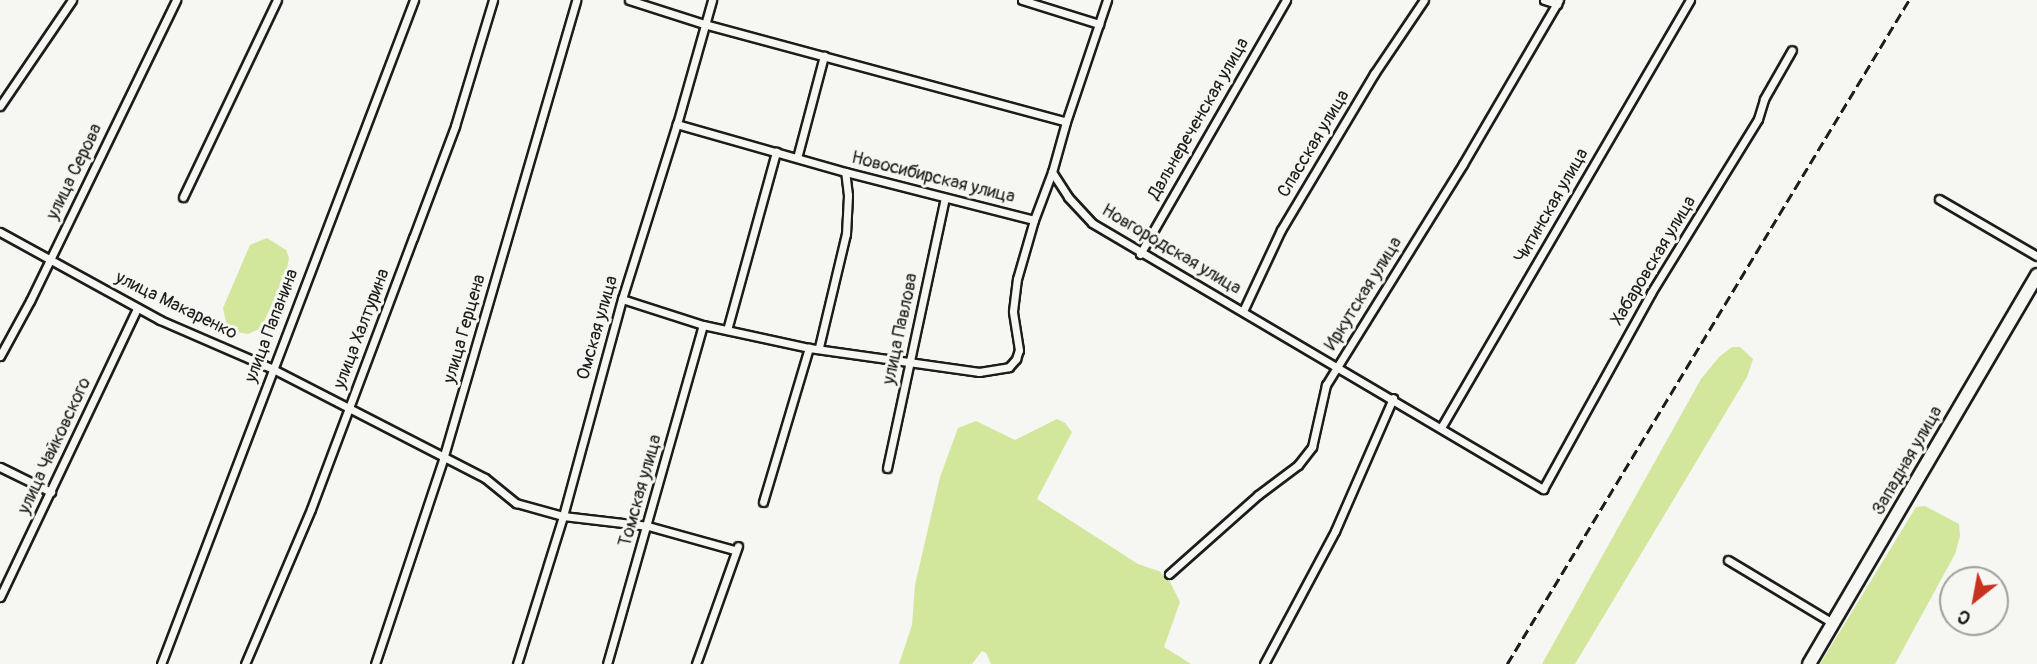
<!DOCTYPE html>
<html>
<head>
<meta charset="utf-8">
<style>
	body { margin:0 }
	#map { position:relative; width:2037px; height:664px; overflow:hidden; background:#f6f6f2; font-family:Pangolin,sans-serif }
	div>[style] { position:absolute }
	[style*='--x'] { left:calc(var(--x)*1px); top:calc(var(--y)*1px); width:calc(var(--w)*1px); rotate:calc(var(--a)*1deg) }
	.green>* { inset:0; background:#d2e79c }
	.roads { filter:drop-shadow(2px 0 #1c1c1c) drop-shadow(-2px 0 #1c1c1c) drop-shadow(0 2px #1c1c1c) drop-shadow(0 -2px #1c1c1c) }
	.minor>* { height:7px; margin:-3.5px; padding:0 3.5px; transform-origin:3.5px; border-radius:3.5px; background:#f6f6f2 }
	.primary>* { height:12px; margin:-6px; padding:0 6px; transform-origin:6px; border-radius:6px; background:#f6f6f2 }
	.rail>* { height:2.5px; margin-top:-1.25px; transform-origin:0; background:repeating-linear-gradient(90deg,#1c1c1c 0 10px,transparent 0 15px) }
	span { translate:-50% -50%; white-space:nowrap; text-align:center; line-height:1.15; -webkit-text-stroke:6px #f6f6f2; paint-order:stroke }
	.street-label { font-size:18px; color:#1c1c1c }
	.north { position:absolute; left:1939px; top:566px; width:70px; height:70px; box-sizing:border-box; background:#f6f6f2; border:2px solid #9f9f9c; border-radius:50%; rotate:211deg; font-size:19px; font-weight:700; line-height:28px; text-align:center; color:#1c1c1c }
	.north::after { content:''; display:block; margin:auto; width:24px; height:32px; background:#c8321e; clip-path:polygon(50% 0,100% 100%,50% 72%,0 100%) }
</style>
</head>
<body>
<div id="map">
	<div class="green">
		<div style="clip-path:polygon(267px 238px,286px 250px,289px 258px,286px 274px,261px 328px,248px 334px,237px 332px,226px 322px,223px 308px,250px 245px)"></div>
		<div style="clip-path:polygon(1732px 347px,1740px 347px,1753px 359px,1747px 377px,1575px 664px,1542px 664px,1701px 379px,1719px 357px)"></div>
		<div style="clip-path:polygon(1057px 419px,1065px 423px,1072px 432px,1037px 499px,1138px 564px,1159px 571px,1170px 582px,1180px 602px,1164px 647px,1191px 664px,991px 664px,986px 653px,982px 651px,972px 664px,899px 664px,912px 625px,915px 585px,940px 477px,958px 428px,976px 421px,1015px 440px)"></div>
		<div style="clip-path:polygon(1925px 506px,1959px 524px,1960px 536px,1955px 554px,1895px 664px,1820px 664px,1916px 507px)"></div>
	</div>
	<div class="roads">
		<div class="minor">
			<div style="--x:629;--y:0;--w:79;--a:17.7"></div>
			<div style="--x:704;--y:24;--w:375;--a:15.1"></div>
			<div style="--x:1066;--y:122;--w:52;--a:105.6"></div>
			<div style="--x:1052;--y:172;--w:30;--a:57"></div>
			<div style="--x:1068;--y:197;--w:35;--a:47"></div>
			<div style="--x:1092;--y:223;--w:524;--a:30.53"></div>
			<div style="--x:1543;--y:489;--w:224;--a:-61.1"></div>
			<div style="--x:1651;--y:293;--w:204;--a:-58.4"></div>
			<div style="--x:1758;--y:119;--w:21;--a:-73"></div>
			<div style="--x:1764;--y:99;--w:56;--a:-60.3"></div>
			<div style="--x:1022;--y:0;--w:81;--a:17.3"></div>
			<div style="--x:1544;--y:0;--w:14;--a:17"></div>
			<div style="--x:0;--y:106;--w:128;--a:-55.8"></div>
			<div style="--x:1066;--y:122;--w:129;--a:-71.4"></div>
			<div style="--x:797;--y:158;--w:106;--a:-75.2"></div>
			<div style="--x:183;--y:197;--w:218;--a:-64.5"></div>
			<div style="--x:1939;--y:199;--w:113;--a:30.2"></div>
			<div style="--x:1034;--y:220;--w:51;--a:-69.4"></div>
			<div style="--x:0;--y:232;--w:183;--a:28.8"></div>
			<div style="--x:160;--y:320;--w:123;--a:23.4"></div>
			<div style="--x:273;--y:369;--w:238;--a:27.2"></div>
			<div style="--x:485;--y:478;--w:40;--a:39"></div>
			<div style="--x:516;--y:503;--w:49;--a:15.5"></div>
			<div style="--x:563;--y:516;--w:86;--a:6.7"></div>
			<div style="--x:648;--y:526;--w:89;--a:15.6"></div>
			<div style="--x:1140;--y:254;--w:293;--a:-60.1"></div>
			<div style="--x:622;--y:299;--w:85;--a:17.8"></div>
			<div style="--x:703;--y:325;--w:108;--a:12.2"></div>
			<div style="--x:809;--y:348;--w:172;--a:8"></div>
			<div style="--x:979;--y:372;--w:30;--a:-9"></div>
			<div style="--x:1009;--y:367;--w:11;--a:-49"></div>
			<div style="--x:1016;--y:359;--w:9;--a:-72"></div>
			<div style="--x:1019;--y:350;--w:39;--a:-99"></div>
			<div style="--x:1013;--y:311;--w:32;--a:-83"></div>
			<div style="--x:1017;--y:279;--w:61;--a:-73.9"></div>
			<div style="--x:1034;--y:220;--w:195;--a:-165.7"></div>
			<div style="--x:845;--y:172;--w:175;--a:-164.1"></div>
			<div style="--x:1243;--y:311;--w:89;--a:-64.9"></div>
			<div style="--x:1281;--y:230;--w:182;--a:-59.2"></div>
			<div style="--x:1374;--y:74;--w:89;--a:-56"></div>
			<div style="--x:727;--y:330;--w:185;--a:-74.6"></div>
			<div style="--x:819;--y:347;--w:116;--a:-76.6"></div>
			<div style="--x:846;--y:234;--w:39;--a:-87"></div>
			<div style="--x:848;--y:195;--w:23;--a:-97"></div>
			<div style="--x:0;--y:356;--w:63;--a:-61.4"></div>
			<div style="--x:30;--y:301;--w:335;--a:-64.1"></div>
			<div style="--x:1442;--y:426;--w:493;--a:-59.8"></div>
			<div style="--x:0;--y:467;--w:57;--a:26.1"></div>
			<div style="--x:887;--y:468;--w:276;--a:-77.9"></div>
			<div style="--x:763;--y:502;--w:161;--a:-73.4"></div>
			<div style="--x:1728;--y:560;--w:122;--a:31"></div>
			<div style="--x:1169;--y:574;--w:119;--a:-41.6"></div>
			<div style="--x:1258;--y:495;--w:50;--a:-36.9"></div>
			<div style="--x:1298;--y:465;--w:23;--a:-52"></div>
			<div style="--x:1312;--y:447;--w:64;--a:-77.3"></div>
			<div style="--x:1326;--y:385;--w:260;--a:-58.2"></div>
			<div style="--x:1463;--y:164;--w:190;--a:-59.7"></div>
			<div style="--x:0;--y:597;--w:320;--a:-64.6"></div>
			<div style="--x:161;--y:664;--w:711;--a:-69.14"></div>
			<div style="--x:245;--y:664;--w:168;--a:-66.9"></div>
			<div style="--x:311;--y:509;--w:290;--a:-69.4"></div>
			<div style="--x:413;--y:238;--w:120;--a:-69.4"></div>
			<div style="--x:455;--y:126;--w:132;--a:-73.2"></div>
			<div style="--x:375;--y:664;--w:216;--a:-71.6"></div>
			<div style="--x:443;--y:459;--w:478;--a:-73.8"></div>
			<div style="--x:517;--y:664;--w:155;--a:-72.7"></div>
			<div style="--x:563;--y:516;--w:225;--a:-74.8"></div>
			<div style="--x:622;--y:299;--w:183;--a:-72.6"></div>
			<div style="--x:677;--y:124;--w:129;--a:-74.2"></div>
			<div style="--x:607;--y:664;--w:352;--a:-74.2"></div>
			<div style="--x:696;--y:664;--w:125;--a:-70.4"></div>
			<div style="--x:1264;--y:664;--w:151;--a:-61.9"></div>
			<div style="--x:1335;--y:531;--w:145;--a:-66.4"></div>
		</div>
		<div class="primary">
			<div style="--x:1809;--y:664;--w:451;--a:-59.6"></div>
		</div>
	</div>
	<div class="rail">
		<div style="--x:1507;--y:664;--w:776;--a:-58.81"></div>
	</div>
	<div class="street-label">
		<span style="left:1199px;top:119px;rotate:-60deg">Дальнереченская улица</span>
		<span style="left:1314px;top:144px;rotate:-59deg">Спасская улица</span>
		<span style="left:75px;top:172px;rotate:-64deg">улица Серова</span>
		<span style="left:933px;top:178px;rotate:14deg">Новосибирская улица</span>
		<span style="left:1552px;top:206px;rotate:-60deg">Читинская улица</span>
		<span style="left:1171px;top:250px;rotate:31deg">Новгородская улица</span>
		<span style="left:1654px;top:261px;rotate:-59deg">Хабаровская улица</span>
		<span style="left:1364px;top:294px;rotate:-58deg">Иркутская улица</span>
		<span style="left:176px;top:306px;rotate:26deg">улица Макаренко</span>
		<span style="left:272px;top:326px;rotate:-69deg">улица Папанина</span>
		<span style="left:598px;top:328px;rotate:-74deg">Омская улица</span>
		<span style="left:362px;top:329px;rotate:-69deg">улица Халтурина</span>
		<span style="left:465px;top:329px;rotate:-74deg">улица Герцена</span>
		<span style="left:901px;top:329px;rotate:-78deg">улица Павлова</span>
		<span style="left:55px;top:446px;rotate:-65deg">улица Чайковского</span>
		<span style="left:1908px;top:461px;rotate:-60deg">Западная улица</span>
		<span style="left:641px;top:491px;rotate:-74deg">Томская улица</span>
	</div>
	<div class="north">С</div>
</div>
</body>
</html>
